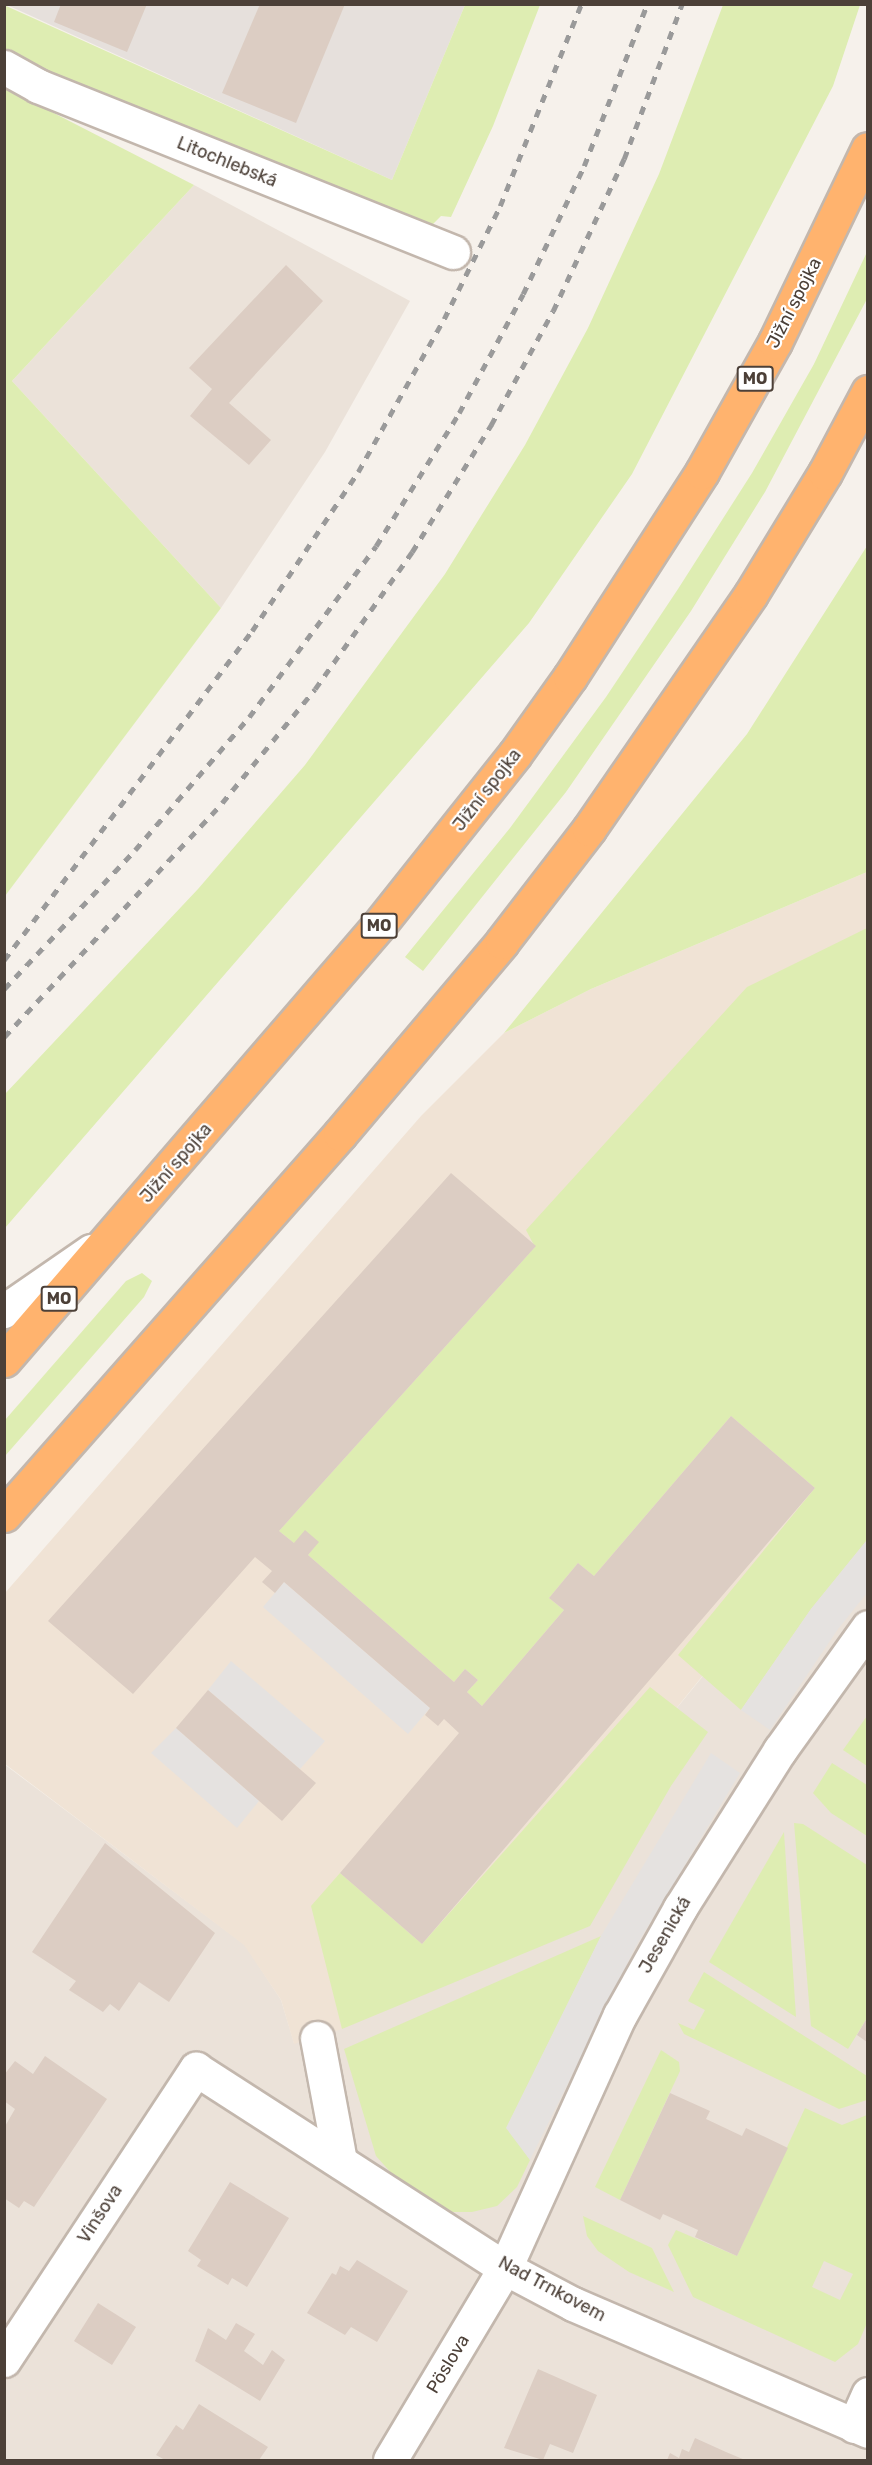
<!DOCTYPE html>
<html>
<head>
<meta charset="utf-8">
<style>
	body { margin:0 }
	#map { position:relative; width:872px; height:2465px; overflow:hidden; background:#f6f1eb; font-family:Rubik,sans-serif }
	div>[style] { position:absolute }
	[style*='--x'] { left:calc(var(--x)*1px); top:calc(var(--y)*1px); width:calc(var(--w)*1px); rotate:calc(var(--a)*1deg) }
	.residential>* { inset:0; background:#ebe2d9 }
	.industrial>* { inset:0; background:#e6e0dc }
	.education>* { inset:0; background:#f0e3d5 }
	.green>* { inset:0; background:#deedb2 }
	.parking>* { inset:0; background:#e5e2e0 }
	.building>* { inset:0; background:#dccdc3 }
	.roads { filter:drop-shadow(2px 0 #c3b7ad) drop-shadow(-2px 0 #c3b7ad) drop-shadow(0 2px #c3b7ad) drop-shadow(0 -2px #c3b7ad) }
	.minor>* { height:33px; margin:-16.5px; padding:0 16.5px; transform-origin:16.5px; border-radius:16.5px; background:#fff }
	.highway>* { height:33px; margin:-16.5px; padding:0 16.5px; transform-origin:16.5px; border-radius:16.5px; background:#ffb36e }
	.rail>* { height:4.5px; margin-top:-2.25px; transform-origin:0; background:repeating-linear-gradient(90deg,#9a9a9a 0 8px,transparent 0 16px) }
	span { translate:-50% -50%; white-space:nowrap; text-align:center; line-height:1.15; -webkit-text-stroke:4.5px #fff; paint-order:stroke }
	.shield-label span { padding:2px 4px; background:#fff; border:2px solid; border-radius:4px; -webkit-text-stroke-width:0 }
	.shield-label { font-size:16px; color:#4c4038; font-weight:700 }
	.street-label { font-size:18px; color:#4c4038 }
	.frame { position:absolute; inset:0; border:6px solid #4c4038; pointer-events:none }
</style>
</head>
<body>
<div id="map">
	<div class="residential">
		<div style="clip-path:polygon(194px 185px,410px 301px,325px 452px,221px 608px,12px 381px)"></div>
		<div style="clip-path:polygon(868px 1494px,867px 2460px,5px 2460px,4px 1764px,245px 1945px,281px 2000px,294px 2043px,645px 1747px,703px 1676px)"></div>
	</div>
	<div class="industrial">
		<div style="clip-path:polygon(5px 4px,465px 5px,392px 180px)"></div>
	</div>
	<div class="education">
		<div style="clip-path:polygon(867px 872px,867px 1259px,857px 1485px,645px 1747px,414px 1998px,342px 2029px,294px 2044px,281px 2000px,244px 1945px,5px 1764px,5px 1593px,421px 1116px,504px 1033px,591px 989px)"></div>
	</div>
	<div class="green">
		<div style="clip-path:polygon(4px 5px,392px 180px,465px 5px,540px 5px,493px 126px,451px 217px,441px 216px,431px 226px,52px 78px,5px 54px)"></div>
		<div style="clip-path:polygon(723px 5px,860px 5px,833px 86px,632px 474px,529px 623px,5px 1228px,5px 1094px,198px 889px,305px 765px,445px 574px,525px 445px,588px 328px,659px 174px)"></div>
		<div style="clip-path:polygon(5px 88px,194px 185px,12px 381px,221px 608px,5px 896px)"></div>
		<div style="clip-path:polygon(867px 252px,867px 299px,765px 492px,691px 611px,566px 792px,423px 971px,405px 957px,510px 828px,606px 697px,678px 589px,752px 473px,814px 364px)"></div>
		<div style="clip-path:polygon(867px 546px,867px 872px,591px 989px,504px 1033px,747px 734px)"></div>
		<div style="clip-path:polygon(867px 928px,867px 1540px,811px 1609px,741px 1710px,678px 1655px,815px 1488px,731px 1416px,594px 1576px,578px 1563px,549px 1598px,564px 1610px,482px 1706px,467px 1692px,478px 1680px,465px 1669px,454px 1682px,308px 1555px,318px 1542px,294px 1543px,279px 1531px,535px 1247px,526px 1230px,747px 987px)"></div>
		<div style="clip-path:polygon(142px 1273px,152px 1281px,144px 1297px,5px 1456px,5px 1420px,126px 1281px)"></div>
		<div style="clip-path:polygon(650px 1687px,708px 1732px,671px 1786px,590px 1926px,342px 2029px,311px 1906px,340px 1873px,422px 1944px)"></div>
		<div style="clip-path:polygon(867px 1716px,867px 1766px,843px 1750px)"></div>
		<div style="clip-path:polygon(832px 1763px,867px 1785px,867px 1836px,831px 1813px,813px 1793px)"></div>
		<div style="clip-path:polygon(794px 1823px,803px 1824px,867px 1865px,867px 2018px,848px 2049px,811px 2026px)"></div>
		<div style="clip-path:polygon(784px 1832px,796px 2017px,709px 1962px)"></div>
		<div style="clip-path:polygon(601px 1936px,507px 2127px,530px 2160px,517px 2187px,497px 2206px,472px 2212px,443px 2212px,403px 2186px,376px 2156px,344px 2049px)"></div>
		<div style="clip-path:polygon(704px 1972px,867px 2076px,867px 2100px,839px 2109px,684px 2034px,678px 2023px,694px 2030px,705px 2010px,688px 2001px)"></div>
		<div style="clip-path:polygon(661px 2050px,679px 2062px,680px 2071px,620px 2200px,595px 2187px)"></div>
		<div style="clip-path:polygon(evenodd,805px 2108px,842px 2125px,867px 2115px,867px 2323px,858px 2344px,835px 2362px,693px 2297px,668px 2245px,676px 2230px,737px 2256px,805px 2108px,824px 2261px,853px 2274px,840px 2300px,812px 2287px,824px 2261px)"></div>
		<div style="clip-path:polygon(583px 2216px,652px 2248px,674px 2292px,629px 2272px,598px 2251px,587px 2236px)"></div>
	</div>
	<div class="parking">
		<div style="clip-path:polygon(867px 1540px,867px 1593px,838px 1629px,770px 1730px,741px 1710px,811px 1609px)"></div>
		<div style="clip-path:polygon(284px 1582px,430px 1708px,408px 1734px,263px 1607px)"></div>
		<div style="clip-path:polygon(231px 1661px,325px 1741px,300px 1769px,208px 1690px)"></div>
		<div style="clip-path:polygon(176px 1728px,259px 1801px,237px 1828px,151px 1753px)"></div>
		<div style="clip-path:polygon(711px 1753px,740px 1773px,635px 1948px,530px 2160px,506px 2128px,601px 1936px)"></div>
	</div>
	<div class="building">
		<div style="clip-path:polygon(61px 4px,147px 4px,127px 52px,54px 22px)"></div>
		<div style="clip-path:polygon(260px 4px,345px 4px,296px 123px,222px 93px)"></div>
		<div style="clip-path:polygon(286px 265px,323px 301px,229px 403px,271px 440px,249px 465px,190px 416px,212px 389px,189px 368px)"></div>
		<div style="clip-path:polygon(451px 1173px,536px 1246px,279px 1531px,294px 1543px,305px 1530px,319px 1542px,308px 1555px,454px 1682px,465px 1669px,478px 1680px,467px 1692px,482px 1706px,564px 1610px,549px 1598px,578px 1563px,594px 1576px,731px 1416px,815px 1488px,422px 1944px,340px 1873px,459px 1733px,444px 1719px,438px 1726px,425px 1715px,430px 1708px,284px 1582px,275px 1593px,262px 1582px,272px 1571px,255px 1557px,133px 1694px,48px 1621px)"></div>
		<div style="clip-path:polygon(208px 1690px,316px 1783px,282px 1821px,176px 1728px)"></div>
		<div style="clip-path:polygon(105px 1843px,215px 1933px,169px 2002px,139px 1982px,119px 2011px,110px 2004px,103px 2012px,69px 1990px,76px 1981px,32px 1952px)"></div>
		<div style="clip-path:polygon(867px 2018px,867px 2042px,857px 2035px)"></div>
		<div style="clip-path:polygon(45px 2056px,107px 2099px,34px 2207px,24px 2201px,19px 2208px,4px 2198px,4px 2128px,15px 2109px,4px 2101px,4px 2075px,15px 2061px,33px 2074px)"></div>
		<div style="clip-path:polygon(670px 2093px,710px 2111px,706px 2119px,742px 2136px,746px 2128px,788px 2148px,737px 2256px,695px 2237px,698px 2230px,663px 2214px,660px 2220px,620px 2200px)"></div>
		<div style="clip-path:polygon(230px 2182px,289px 2218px,247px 2287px,232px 2278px,228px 2285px,197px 2266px,201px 2260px,188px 2251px)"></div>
		<div style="clip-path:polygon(357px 2260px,408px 2291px,377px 2342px,351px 2327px,345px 2335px,307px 2313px,332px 2273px,336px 2275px,340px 2266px,349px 2271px)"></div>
		<div style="clip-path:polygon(98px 2303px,136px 2327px,112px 2365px,74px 2341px)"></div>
		<div style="clip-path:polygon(236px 2323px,255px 2334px,244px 2351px,263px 2365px,272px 2350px,285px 2360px,260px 2401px,195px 2361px,208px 2328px,226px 2340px)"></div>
		<div style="clip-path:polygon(538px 2369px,597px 2395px,573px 2453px,550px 2444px,543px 2460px,504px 2448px)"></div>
		<div style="clip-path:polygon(199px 2404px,268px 2447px,259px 2460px,165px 2460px,156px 2455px,176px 2425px,183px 2430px)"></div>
		<div style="clip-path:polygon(695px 2438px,726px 2452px,745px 2460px,667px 2460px,670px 2453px,679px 2458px,682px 2449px,689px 2452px)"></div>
	</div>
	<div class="roads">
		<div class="minor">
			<div style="--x:4;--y:67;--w:39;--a:29"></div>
			<div style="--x:38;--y:86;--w:447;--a:21.8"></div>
			<div style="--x:4;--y:1311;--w:106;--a:-34.6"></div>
			<div style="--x:317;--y:2038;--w:125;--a:79.4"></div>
			<div style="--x:4;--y:2360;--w:349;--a:-56.6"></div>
			<div style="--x:196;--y:2069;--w:368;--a:32.8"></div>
			<div style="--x:505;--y:2268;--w:77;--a:27.9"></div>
			<div style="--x:573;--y:2304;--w:321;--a:23.3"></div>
			<div style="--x:854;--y:2426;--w:35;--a:-66"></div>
			<div style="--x:390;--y:2460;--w:224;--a:-59.1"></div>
			<div style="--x:505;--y:2268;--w:278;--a:-65.6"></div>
			<div style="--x:620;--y:2015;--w:123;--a:-60.7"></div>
			<div style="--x:680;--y:1908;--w:187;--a:-57.7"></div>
			<div style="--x:780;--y:1750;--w:151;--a:-54.4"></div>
		</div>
		<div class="highway">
			<div style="--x:4;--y:1360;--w:574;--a:-49.24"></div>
			<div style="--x:379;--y:925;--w:218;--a:-51.5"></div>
			<div style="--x:515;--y:754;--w:95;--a:-54.5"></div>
			<div style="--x:570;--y:677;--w:244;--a:-57.2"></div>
			<div style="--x:702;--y:472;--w:149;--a:-60.7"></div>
			<div style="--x:775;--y:342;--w:214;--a:-64.3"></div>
			<div style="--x:4;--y:1515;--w:508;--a:-48.59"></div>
			<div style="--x:340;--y:1134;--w:251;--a:-49.8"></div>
			<div style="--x:502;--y:942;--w:143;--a:-52.4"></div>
			<div style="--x:589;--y:829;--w:285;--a:-55.4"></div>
			<div style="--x:751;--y:594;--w:142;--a:-58.6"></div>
			<div style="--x:825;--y:473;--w:92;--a:-62"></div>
		</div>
	</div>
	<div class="rail">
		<div style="--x:4;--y:960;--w:412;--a:-53"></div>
		<div style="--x:252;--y:631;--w:191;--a:-56.3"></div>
		<div style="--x:358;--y:472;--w:176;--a:-60.7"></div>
		<div style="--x:444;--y:319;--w:126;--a:-63.6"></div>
		<div style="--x:500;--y:206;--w:218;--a:-68.1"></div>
		<div style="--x:4;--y:989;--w:191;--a:-46.7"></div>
		<div style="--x:135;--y:850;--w:175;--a:-49.4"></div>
		<div style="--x:249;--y:717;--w:213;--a:-53.4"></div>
		<div style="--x:376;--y:546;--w:157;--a:-58"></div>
		<div style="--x:459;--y:413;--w:135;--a:-61.7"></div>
		<div style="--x:523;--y:294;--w:142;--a:-64.5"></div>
		<div style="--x:584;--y:166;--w:174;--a:-68.7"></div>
		<div style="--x:4;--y:1037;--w:320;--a:-47"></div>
		<div style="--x:222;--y:803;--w:147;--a:-50.8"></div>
		<div style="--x:315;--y:689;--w:168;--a:-54.7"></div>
		<div style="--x:412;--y:552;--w:150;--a:-58.1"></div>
		<div style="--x:491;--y:425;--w:130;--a:-61.5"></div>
		<div style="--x:553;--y:311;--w:168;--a:-65"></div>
		<div style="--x:624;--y:159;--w:165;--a:-69.5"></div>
	</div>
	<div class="shield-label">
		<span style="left:755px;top:379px">MO</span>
		<span style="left:379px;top:926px">MO</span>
		<span style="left:59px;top:1299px">MO</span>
	</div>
	<div class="street-label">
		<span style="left:227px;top:162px;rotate:22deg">Litochlebská</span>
		<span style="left:794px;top:303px;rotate:-63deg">Jižní spojka</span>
		<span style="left:487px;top:790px;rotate:-52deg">Jižní spojka</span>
		<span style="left:176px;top:1163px;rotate:-49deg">Jižní spojka</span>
		<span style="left:665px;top:1935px;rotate:-60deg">Jesenická</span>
		<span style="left:100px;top:2214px;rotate:-57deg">Vinšova</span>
		<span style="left:552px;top:2289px;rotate:28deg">Nad Trnkovem</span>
		<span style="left:448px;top:2364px;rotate:-59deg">Pöslova</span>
	</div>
	<div class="frame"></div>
</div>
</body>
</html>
